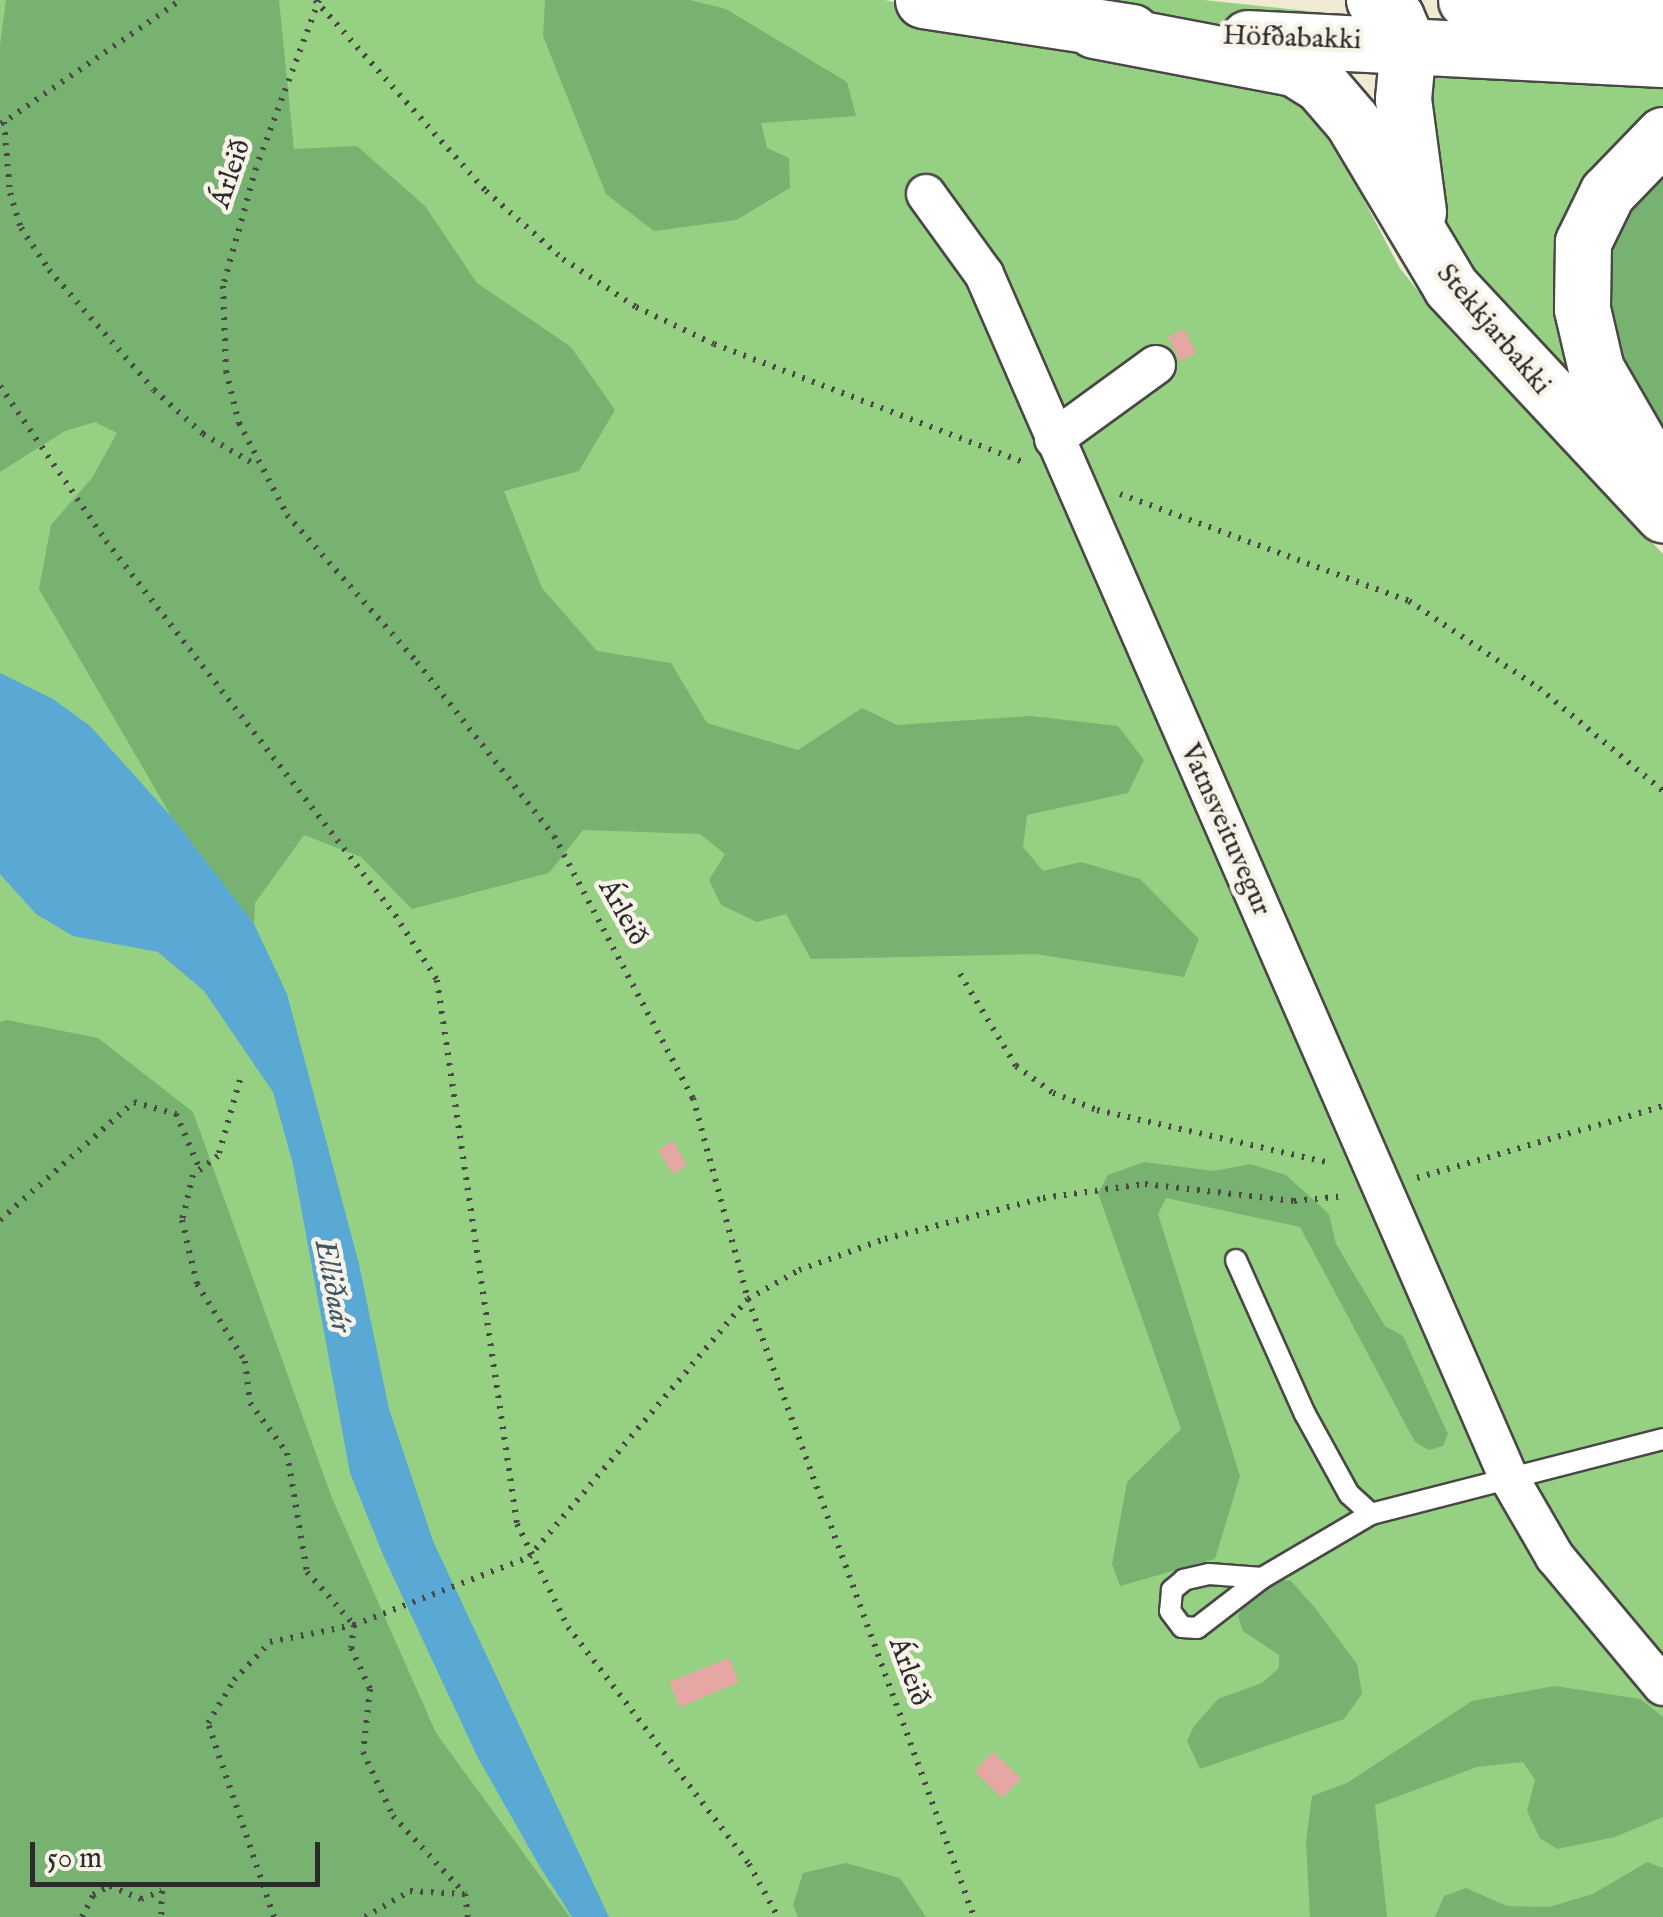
<!DOCTYPE html>
<html>
<head>
<meta charset="utf-8">
<style>
	body { margin:0 }
	#map { position:relative; width:1663px; height:1917px; overflow:hidden; background:#f1ead3; font-family:"IM FELL English",serif }
	div>[style] { position:absolute }
	[style*='--x'] { left:calc(var(--x)*1px); top:calc(var(--y)*1px); width:calc(var(--w)*1px); rotate:calc(var(--a)*1deg) }
	.green>* { inset:0; background:#96d083 }
	.forest>* { inset:0; background:#78b271 }
	.water>* { inset:0; background:#5aa8d4 }
	.building>* { inset:0; background:#e5a6a4 }
	.path>* { height:6px; margin-top:-3px; transform-origin:0; background:repeating-linear-gradient(90deg,#494844 0 2.5px,transparent 0 10.5px) }
	.roads { filter:drop-shadow(2px 0 #494844) drop-shadow(-2px 0 #494844) drop-shadow(0 2px #494844) drop-shadow(0 -2px #494844) }
	.service>* { height:20px; margin:-10px; padding:0 10px; transform-origin:10px; border-radius:10px; background:#fff }
	.minor>* { height:38px; margin:-19px; padding:0 19px; transform-origin:19px; border-radius:19px; background:#fff }
	.secondary>* { height:55px; margin:-27.5px; padding:0 27.5px; transform-origin:27.5px; border-radius:27.5px; background:#fff }
	span { translate:-50% -50%; white-space:nowrap; text-align:center; line-height:1.15; -webkit-text-stroke:9px #f7f3e8; paint-order:stroke }
	.street-label { font-size:28px; color:#2b2b2b }
	.water-label { font-size:30px; color:#3b5766; font-style:italic }
	.scale { position:absolute; left:30px; top:1842px; width:290px; height:45px; box-sizing:border-box; border:5px solid #2b2b2b; border-top:0; padding-left:12px; font-size:30px; line-height:35px; white-space:nowrap; color:#2b2b2b; -webkit-text-stroke:8px #f7f3e8; paint-order:stroke }
</style>
</head>
<body>
<div id="map">
	<div class="green">
		<div style="clip-path:polygon(0 0,885px 0,1307px 91px,1399px 267px,1451px 332px,1663px 554px,1663px 1917px,0 1917px)"></div>
		<div style="clip-path:polygon(1067px 0,1204px 0,1363px 17px,1251px 27px,1162px 19px)"></div>
		<div style="clip-path:polygon(1432px 62px,1663px 76px,1663px 111px,1613px 145px,1581px 187px,1607px 425px,1471px 273px,1446px 229px,1431px 174px)"></div>
	</div>
	<div class="forest">
		<div style="clip-path:polygon(6px 0,279px 0,294px 149px,357px 146px,425px 206px,477px 283px,571px 347px,615px 410px,579px 471px,504px 491px,542px 588px,597px 651px,671px 663px,707px 723px,798px 750px,862px 708px,897px 725px,1031px 716px,1118px 726px,1144px 760px,1128px 793px,1027px 815px,1023px 847px,1043px 871px,1081px 862px,1140px 879px,1199px 939px,1184px 977px,1035px 954px,811px 959px,786px 914px,757px 922px,721px 905px,709px 880px,725px 854px,700px 834px,583px 830px,549px 873px,412px 909px,361px 857px,304px 835px,255px 903px,254px 924px,171px 816px,39px 589px,51px 525px,92px 478px,117px 433px,95px 422px,65px 431px,0 472px,0 45px)"></div>
		<div style="clip-path:polygon(545px 0,690px 0,726px 9px,847px 82px,856px 116px,761px 123px,767px 148px,789px 158px,790px 188px,736px 220px,654px 231px,606px 194px,543px 36px)"></div>
		<div style="clip-path:polygon(1663px 150px,1663px 440px,1611px 367px,1601px 242px)"></div>
		<div style="clip-path:polygon(7px 1020px,98px 1038px,193px 1112px,332px 1498px,436px 1733px,570px 1917px,0 1917px,0 1022px)"></div>
		<div style="clip-path:polygon(1144px 1162px,1214px 1171px,1250px 1164px,1286px 1175px,1329px 1214px,1336px 1244px,1385px 1326px,1403px 1336px,1448px 1434px,1443px 1446px,1429px 1450px,1415px 1442px,1300px 1227px,1166px 1198px,1158px 1214px,1240px 1476px,1215px 1559px,1120px 1586px,1112px 1564px,1127px 1482px,1181px 1429px,1098px 1193px,1108px 1175px)"></div>
		<div style="clip-path:polygon(1275px 1579px,1291px 1581px,1315px 1608px,1357px 1664px,1362px 1694px,1344px 1719px,1200px 1769px,1187px 1741px,1194px 1726px,1218px 1699px,1262px 1683px,1279px 1668px,1279px 1655px,1243px 1631px,1238px 1616px,1251px 1593px)"></div>
		<div style="clip-path:polygon(1555px 1686px,1640px 1699px,1663px 1717px,1663px 1817px,1615px 1837px,1557px 1849px,1540px 1838px,1527px 1811px,1535px 1780px,1523px 1762px,1477px 1767px,1375px 1805px,1387px 1917px,1310px 1917px,1306px 1842px,1312px 1796px,1347px 1783px,1472px 1701px)"></div>
		<div style="clip-path:polygon(1647px 1862px,1663px 1868px,1663px 1917px,1435px 1917px,1444px 1896px,1466px 1888px,1507px 1906px,1549px 1907px,1593px 1894px)"></div>
		<div style="clip-path:polygon(846px 1863px,900px 1878px,926px 1917px,798px 1917px,793px 1905px,803px 1873px)"></div>
	</div>
	<div class="water">
		<div style="clip-path:polygon(0 673px,53px 699px,90px 726px,171px 816px,254px 924px,287px 994px,359px 1264px,389px 1409px,433px 1541px,609px 1917px,572px 1917px,540px 1867px,478px 1758px,384px 1557px,350px 1473px,293px 1164px,273px 1092px,204px 991px,158px 952px,73px 936px,36px 914px,0 874px)"></div>
	</div>
	<div class="building">
		<div style="clip-path:polygon(1184px 329px,1196px 353px,1180px 361px,1168px 337px)"></div>
		<div style="clip-path:polygon(673px 1141px,687px 1165px,673px 1174px,658px 1150px)"></div>
		<div style="clip-path:polygon(729px 1658px,739px 1682px,680px 1707px,669px 1682px)"></div>
		<div style="clip-path:polygon(993px 1752px,1021px 1779px,1002px 1798px,975px 1771px)"></div>
	</div>
	<div class="path">
		<div style="--x:315;--y:0;--w:256;--a:48.2"></div>
		<div style="--x:486;--y:191;--w:103;--a:41.4"></div>
		<div style="--x:563;--y:259;--w:87;--a:33.3"></div>
		<div style="--x:636;--y:307;--w:86;--a:25.4"></div>
		<div style="--x:714;--y:344;--w:331;--a:20.9"></div>
		<div style="--x:319;--y:0;--w:179;--a:110.6"></div>
		<div style="--x:256;--y:168;--w:123;--a:105.6"></div>
		<div style="--x:223;--y:286;--w:85;--a:88"></div>
		<div style="--x:226;--y:371;--w:54;--a:76"></div>
		<div style="--x:239;--y:423;--w:104;--a:62.4"></div>
		<div style="--x:287;--y:515;--w:196;--a:48.5"></div>
		<div style="--x:417;--y:662;--w:221;--a:51.8"></div>
		<div style="--x:554;--y:836;--w:297;--a:62.1"></div>
		<div style="--x:693;--y:1098;--w:208;--a:74.7"></div>
		<div style="--x:748;--y:1299;--w:658;--a:69.91"></div>
		<div style="--x:4;--y:122;--w:71;--a:85.2"></div>
		<div style="--x:10;--y:193;--w:37;--a:73"></div>
		<div style="--x:21;--y:228;--w:50;--a:56.3"></div>
		<div style="--x:49;--y:270;--w:159;--a:48.8"></div>
		<div style="--x:154;--y:390;--w:66;--a:41.9"></div>
		<div style="--x:203;--y:434;--w:59;--a:30.5"></div>
		<div style="--x:1;--y:124;--w:219;--a:-34.6"></div>
		<div style="--x:0;--y:386;--w:188;--a:55.6"></div>
		<div style="--x:106;--y:541;--w:473;--a:52.3"></div>
		<div style="--x:395;--y:915;--w:77;--a:57.1"></div>
		<div style="--x:437;--y:980;--w:550;--a:81.63"></div>
		<div style="--x:517;--y:1524;--w:115;--a:63.7"></div>
		<div style="--x:568;--y:1627;--w:298;--a:52.6"></div>
		<div style="--x:749;--y:1864;--w:60;--a:61.3"></div>
		<div style="--x:1120;--y:494;--w:308;--a:20.3"></div>
		<div style="--x:1409;--y:601;--w:156;--a:33.8"></div>
		<div style="--x:1539;--y:688;--w:161;--a:39.7"></div>
		<div style="--x:960;--y:974;--w:108;--a:58.7"></div>
		<div style="--x:1016;--y:1066;--w:46;--a:36.1"></div>
		<div style="--x:1053;--y:1093;--w:47;--a:21.1"></div>
		<div style="--x:1097;--y:1110;--w:240;--a:12.8"></div>
		<div style="--x:240;--y:1080;--w:79;--a:106.1"></div>
		<div style="--x:218;--y:1156;--w:31;--a:143"></div>
		<div style="--x:193;--y:1175;--w:46;--a:103.7"></div>
		<div style="--x:182;--y:1220;--w:66;--a:76.8"></div>
		<div style="--x:197;--y:1284;--w:91;--a:58.1"></div>
		<div style="--x:245;--y:1361;--w:42;--a:83.2"></div>
		<div style="--x:250;--y:1403;--w:62;--a:53.5"></div>
		<div style="--x:287;--y:1453;--w:121;--a:80.5"></div>
		<div style="--x:307;--y:1572;--w:71;--a:48.4"></div>
		<div style="--x:354;--y:1625;--w:23;--a:97"></div>
		<div style="--x:351;--y:1648;--w:45;--a:65.1"></div>
		<div style="--x:370;--y:1689;--w:63;--a:96.3"></div>
		<div style="--x:363;--y:1752;--w:71;--a:64.9"></div>
		<div style="--x:393;--y:1816;--w:106;--a:47.3"></div>
		<div style="--x:465;--y:1894;--w:23;--a:83"></div>
		<div style="--x:1417;--y:1178;--w:256;--a:-16.3"></div>
		<div style="--x:0;--y:1220;--w:179;--a:-41.4"></div>
		<div style="--x:134;--y:1102;--w:44;--a:15.9"></div>
		<div style="--x:176;--y:1114;--w:63;--a:66.7"></div>
		<div style="--x:82;--y:1917;--w:25;--a:-63"></div>
		<div style="--x:93;--y:1895;--w:19;--a:-28"></div>
		<div style="--x:110;--y:1886;--w:34;--a:23"></div>
		<div style="--x:141;--y:1899;--w:22;--a:-21"></div>
		<div style="--x:162;--y:1891;--w:26;--a:92"></div>
		<div style="--x:274;--y:1917;--w:205;--a:-108.8"></div>
		<div style="--x:208;--y:1723;--w:50;--a:-58.8"></div>
		<div style="--x:234;--y:1680;--w:52;--a:-46.5"></div>
		<div style="--x:270;--y:1642;--w:86;--a:-11.4"></div>
		<div style="--x:354;--y:1625;--w:188;--a:-21.2"></div>
		<div style="--x:529;--y:1557;--w:338;--a:-49.7"></div>
		<div style="--x:748;--y:1299;--w:59;--a:-29.6"></div>
		<div style="--x:799;--y:1270;--w:91;--a:-19.8"></div>
		<div style="--x:885;--y:1239;--w:163;--a:-14.5"></div>
		<div style="--x:1043;--y:1198;--w:103;--a:-7.8"></div>
		<div style="--x:1145;--y:1184;--w:150;--a:6.5"></div>
		<div style="--x:1294;--y:1201;--w:52;--a:-5.5"></div>
		<div style="--x:365;--y:1917;--w:52;--a:-30"></div>
		<div style="--x:410;--y:1891;--w:54;--a:3.2"></div>
	</div>
	<div class="roads">
		<div class="service">
			<div style="--x:1236;--y:1260;--w:169;--a:65.9"></div>
			<div style="--x:1305;--y:1414;--w:91;--a:61.2"></div>
			<div style="--x:1349;--y:1494;--w:30;--a:42"></div>
			<div style="--x:1371;--y:1514;--w:301;--a:-14.4"></div>
			<div style="--x:1262;--y:1578;--w:53;--a:-175.7"></div>
			<div style="--x:1209;--y:1574;--w:26;--a:167"></div>
			<div style="--x:1184;--y:1580;--w:16;--a:140"></div>
			<div style="--x:1172;--y:1590;--w:21;--a:95"></div>
			<div style="--x:1170;--y:1611;--w:20;--a:53"></div>
			<div style="--x:1182;--y:1627;--w:15;--a:4"></div>
			<div style="--x:1197;--y:1628;--w:82;--a:-37.6"></div>
			<div style="--x:1262;--y:1578;--w:126;--a:-30.4"></div>
		</div>
		<div class="minor">
			<div style="--x:926;--y:194;--w:99;--a:54.1"></div>
			<div style="--x:984;--y:274;--w:1311;--a:66.45"></div>
			<div style="--x:1508;--y:1476;--w:94;--a:59.9"></div>
			<div style="--x:1555;--y:1557;--w:168;--a:50.1"></div>
			<div style="--x:1054;--y:439;--w:126;--a:-36"></div>
		</div>
		<div class="secondary">
			<div style="--x:923;--y:0;--w:211;--a:8.7"></div>
			<div style="--x:1374;--y:0;--w:28;--a:38"></div>
			<div style="--x:1396;--y:17;--w:30;--a:67"></div>
			<div style="--x:1408;--y:45;--w:54;--a:95.3"></div>
			<div style="--x:1403;--y:99;--w:114;--a:82.4"></div>
			<div style="--x:1466;--y:0;--w:197;--a:3.2"></div>
			<div style="--x:1094;--y:30;--w:204;--a:10.8"></div>
			<div style="--x:1294;--y:68;--w:32;--a:32"></div>
			<div style="--x:1321;--y:85;--w:48;--a:49.3"></div>
			<div style="--x:1352;--y:121;--w:193;--a:59.2"></div>
			<div style="--x:1451;--y:287;--w:311;--a:47"></div>
			<div style="--x:1248;--y:38;--w:416;--a:2.9"></div>
			<div style="--x:1663;--y:135;--w:81;--a:134"></div>
			<div style="--x:1607;--y:193;--w:55;--a:116.1"></div>
			<div style="--x:1583;--y:242;--w:67;--a:90.9"></div>
			<div style="--x:1582;--y:309;--w:62;--a:76.9"></div>
			<div style="--x:1596;--y:369;--w:134;--a:60"></div>
		</div>
	</div>
	<div class="street-label">
		<span style="left:1292px;top:39px;rotate:2deg">Höfðabakki</span>
		<span style="left:232px;top:174px;rotate:-71deg">Árleið</span>
		<span style="left:1493px;top:330px;rotate:50deg">Stekkjarbakki</span>
		<span style="left:1225px;top:830px;rotate:66deg">Vatnsveituvegur</span>
		<span style="left:622px;top:913px;rotate:61deg">Árleið</span>
		<span style="left:908px;top:1672px;rotate:70deg">Árleið</span>
	</div>
	<div class="water-label">
		<span style="left:332px;top:1286px;rotate:79deg">Elliðaár</span>
	</div>
	<div class="scale">50 m</div>
</div>
</body>
</html>
